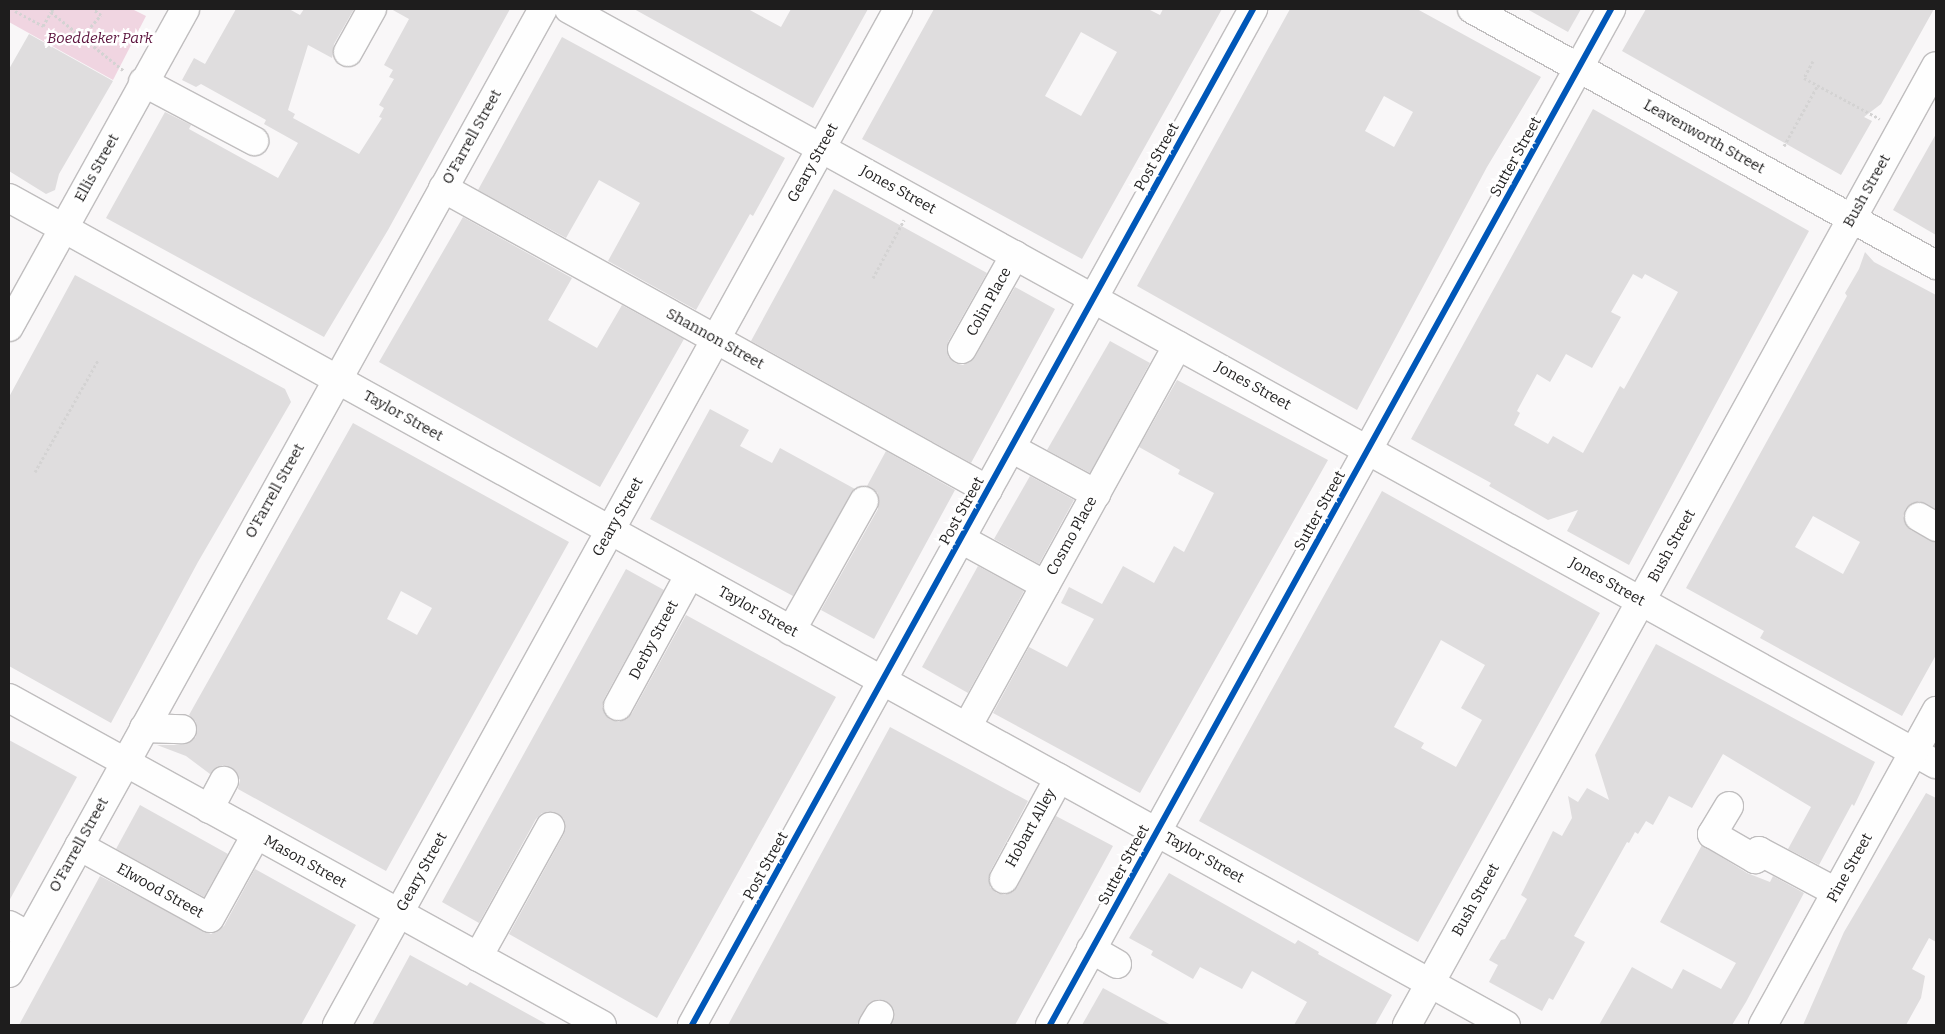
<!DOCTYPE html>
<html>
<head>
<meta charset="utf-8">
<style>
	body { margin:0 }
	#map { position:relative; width:1945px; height:1034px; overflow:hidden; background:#f9f7f8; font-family:Bitter,serif }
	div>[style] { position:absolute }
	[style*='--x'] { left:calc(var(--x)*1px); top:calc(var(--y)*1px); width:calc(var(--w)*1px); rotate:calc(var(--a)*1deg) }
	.green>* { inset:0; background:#f0d5e1 }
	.building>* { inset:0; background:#dfddde }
	.path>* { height:3px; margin-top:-1.5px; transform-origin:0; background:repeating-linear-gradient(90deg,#d4d3d3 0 2.5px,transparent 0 5px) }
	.roads { filter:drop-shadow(1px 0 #c0bebf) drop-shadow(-1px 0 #c0bebf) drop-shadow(0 1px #c0bebf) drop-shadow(0 -1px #c0bebf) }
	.minor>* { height:28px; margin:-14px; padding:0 14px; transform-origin:14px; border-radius:14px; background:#fefefe }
	.major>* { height:28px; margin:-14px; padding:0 14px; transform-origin:14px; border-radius:14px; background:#fefefe }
	.cycleway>* { height:6px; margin:-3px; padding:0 3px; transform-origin:3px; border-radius:3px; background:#0057b8 }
	span { translate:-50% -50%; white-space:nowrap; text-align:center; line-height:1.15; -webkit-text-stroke:5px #fff; paint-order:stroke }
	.park-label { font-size:15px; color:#5d153f; font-style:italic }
	.street-label { font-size:15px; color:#1e1d1d }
	.frame { position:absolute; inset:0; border:10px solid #1e1d1d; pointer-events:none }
</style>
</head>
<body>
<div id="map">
	<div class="green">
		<div style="clip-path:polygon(9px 9px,132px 9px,146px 16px,113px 80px,9px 22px)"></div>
	</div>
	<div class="building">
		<div style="clip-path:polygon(236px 9px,289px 9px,300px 15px,304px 9px,354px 9px,334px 44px,332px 58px,308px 45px,288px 110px,295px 114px,293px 118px,359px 154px,382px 118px,379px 117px,384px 108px,379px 105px,394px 79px,389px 77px,393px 70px,384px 65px,409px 19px,391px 9px,510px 9px,388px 230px,324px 337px,106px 218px,165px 112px,191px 125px,189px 129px,278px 178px,298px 143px,264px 124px,266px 120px,201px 84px,196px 87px,182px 80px,194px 58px,205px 64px)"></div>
		<div style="clip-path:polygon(634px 9px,748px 9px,781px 27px,791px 9px,868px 9px,813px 108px)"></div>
		<div style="clip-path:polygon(evenodd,934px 9px,1148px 9px,1160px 15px,1163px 9px,1222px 9px,1082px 259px,862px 139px,934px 9px,1081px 32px,1117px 52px,1081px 116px,1045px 96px,1081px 32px)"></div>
		<div style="clip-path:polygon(evenodd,1290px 9px,1417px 9px,1541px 77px,1487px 167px,1357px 410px,1137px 286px,1290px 9px,1384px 96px,1413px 112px,1394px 147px,1365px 131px,1384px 96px)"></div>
		<div style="clip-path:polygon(1527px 9px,1581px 9px,1568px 32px)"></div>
		<div style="clip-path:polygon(1646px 9px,1934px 9px,1881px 104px,1864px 117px,1872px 121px,1841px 175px,1622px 51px)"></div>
		<div style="clip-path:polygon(29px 34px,113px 81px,59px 174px,55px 190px,46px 194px,9px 171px,9px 69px)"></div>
		<div style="clip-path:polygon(562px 37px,785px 158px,753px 216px,750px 214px,696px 310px,608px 261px,640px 203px,599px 180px,566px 238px,478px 190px)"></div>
		<div style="clip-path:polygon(evenodd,1593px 109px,1809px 231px,1629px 565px,1567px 531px,1578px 510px,1548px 520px,1489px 486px,1491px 483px,1411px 439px,1593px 109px,1633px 274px,1642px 279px,1645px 274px,1678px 292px,1624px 389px,1620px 386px,1583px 453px,1553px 436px,1548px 444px,1514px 425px,1520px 413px,1517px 411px,1537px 374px,1550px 382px,1566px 354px,1592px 368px,1621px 317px,1611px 312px,1633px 274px)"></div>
		<div style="clip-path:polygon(1936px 134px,1936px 235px,1893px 210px)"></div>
		<div style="clip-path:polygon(834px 189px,987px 273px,948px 342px,948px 356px,955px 363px,963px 365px,975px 357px,1015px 287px,1055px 309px,971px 463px,751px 341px)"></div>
		<div style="clip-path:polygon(463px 217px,572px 278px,548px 320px,597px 348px,622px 305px,684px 339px,600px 487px,379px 362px)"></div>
		<div style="clip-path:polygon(evenodd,1865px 252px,1874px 262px,1936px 295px,1936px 509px,1919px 501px,1906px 509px,1903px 516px,1911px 530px,1936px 543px,1936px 655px,1902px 716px,1760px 638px,1764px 631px,1686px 588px,1847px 296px,1845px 293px,1859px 269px,1865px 252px,1813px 516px,1860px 542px,1843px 574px,1795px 547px,1813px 516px)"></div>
		<div style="clip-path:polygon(75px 275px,285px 389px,291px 402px,198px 562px,111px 723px,9px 666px,9px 397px)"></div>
		<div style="clip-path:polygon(1110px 341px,1150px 363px,1090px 473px,1047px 450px)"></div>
		<div style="clip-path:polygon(1177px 380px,1328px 460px,1140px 793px,993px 713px,1029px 647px,1067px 667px,1094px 619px,1061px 603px,1069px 587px,1102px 604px,1123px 566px,1154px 583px,1174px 546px,1184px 552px,1214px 493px,1178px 474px,1180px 470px,1139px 447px)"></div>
		<div style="clip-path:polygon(710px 409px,749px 430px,740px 446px,772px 463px,780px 448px,855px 489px,793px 596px,650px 519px)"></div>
		<div style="clip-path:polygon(evenodd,353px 423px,569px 542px,386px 871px,238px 789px,240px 780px,232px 768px,223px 765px,210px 774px,186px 756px,157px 745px,182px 745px,196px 737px,196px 722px,189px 715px,353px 423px,401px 591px,432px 608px,417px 635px,387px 619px,401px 591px)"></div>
		<div style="clip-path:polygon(886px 451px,955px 490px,874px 639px,821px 610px,878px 509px,878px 493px,867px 486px)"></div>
		<div style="clip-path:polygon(1030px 476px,1074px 500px,1039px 564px,994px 539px)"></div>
		<div style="clip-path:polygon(evenodd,1382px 491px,1600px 613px,1418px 942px,1199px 821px,1382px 491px,1441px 640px,1485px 665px,1461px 708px,1482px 720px,1456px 767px,1421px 748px,1424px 743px,1394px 727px,1441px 640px)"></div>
		<div style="clip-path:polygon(978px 566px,1024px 591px,968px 693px,922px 667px)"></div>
		<div style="clip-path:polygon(626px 569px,664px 590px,604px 699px,602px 707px,610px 719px,619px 722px,632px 713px,686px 615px,836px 697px,657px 1018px,509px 934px,564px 834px,564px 819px,557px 813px,542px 813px,536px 819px,479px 923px,442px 902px)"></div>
		<div style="clip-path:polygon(1656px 644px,1875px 762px,1854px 806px,1852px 804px,1819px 865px,1788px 849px,1811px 807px,1723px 754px,1692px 808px,1669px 796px,1653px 825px,1646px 821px,1638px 834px,1635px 832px,1629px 843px,1627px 842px,1574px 936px,1585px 942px,1553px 1000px,1549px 998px,1542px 1011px,1489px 982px,1498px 965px,1489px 960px,1501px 940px,1505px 939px,1527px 899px,1521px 895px,1553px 831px,1562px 836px,1572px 818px,1568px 796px,1578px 802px,1587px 788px,1609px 800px,1595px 755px)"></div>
		<div style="clip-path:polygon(890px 727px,1028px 801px,990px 872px,990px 887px,997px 893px,1005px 895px,1017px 887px,1056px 816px,1113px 846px,1015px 1025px,891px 1025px,893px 1008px,879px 999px,866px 1007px,857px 1025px,728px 1025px)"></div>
		<div style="clip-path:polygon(9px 740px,77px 777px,9px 901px)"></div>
		<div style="clip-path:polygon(1926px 793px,1936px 798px,1936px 942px,1929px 938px,1912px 969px,1925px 976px,1921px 998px,1906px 1025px,1803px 1025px,1844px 932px)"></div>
		<div style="clip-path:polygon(140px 805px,228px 854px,204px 897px,116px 849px)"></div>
		<div style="clip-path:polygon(1702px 845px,1747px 873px,1770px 882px,1773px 876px,1804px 893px,1746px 1002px,1732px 1025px,1599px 1025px,1632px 967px,1672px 989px,1683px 969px,1721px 989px,1736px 963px,1660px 922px)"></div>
		<div style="clip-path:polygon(255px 869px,356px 925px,301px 1025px,19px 1025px,100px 876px,211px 934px,224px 926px)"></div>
		<div style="clip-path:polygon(1169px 873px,1295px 944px,1298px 940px,1319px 952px,1318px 954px,1392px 995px,1375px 1025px,1294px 1025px,1307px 1002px,1252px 971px,1242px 989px,1200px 967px,1193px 979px,1151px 955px,1153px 951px,1129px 938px)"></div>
		<div style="clip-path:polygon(410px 955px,467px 986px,470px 982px,548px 1025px,372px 1025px)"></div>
		<div style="clip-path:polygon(1103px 988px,1171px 1025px,1082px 1025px)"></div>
	</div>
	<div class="path">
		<div style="--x:53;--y:9;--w:4;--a:124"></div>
		<div style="--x:51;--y:12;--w:94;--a:38.9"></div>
		<div style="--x:15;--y:11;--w:32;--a:28"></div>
		<div style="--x:43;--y:26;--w:16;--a:-60"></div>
		<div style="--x:81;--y:38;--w:30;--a:-49"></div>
		<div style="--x:101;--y:15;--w:10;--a:-143"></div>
		<div style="--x:1813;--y:61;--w:19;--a:118"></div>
		<div style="--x:1804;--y:78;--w:86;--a:28.3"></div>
		<div style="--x:1784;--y:146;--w:70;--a:-60.9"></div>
		<div style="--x:873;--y:278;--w:66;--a:-61.9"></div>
		<div style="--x:35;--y:472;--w:129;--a:-60.6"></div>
	</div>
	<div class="roads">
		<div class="minor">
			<div style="--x:1472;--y:9;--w:530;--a:28.89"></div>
			<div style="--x:348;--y:52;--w:49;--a:-60.8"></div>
			<div style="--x:143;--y:82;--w:126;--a:28"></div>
			<div style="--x:443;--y:188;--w:623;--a:28.99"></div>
			<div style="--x:9;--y:327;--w:363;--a:-61"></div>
			<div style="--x:962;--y:349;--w:108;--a:-60.6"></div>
			<div style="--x:1011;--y:448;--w:97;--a:28.4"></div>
			<div style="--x:1919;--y:517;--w:20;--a:30"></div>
			<div style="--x:961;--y:539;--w:96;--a:28.7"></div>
			<div style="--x:791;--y:631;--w:149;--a:-60.7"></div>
			<div style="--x:9;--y:698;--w:677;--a:28.87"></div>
			<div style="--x:618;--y:706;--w:150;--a:-61.4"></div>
			<div style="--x:967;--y:727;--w:436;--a:-61.1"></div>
			<div style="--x:144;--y:728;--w:38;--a:2"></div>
			<div style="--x:1914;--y:752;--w:25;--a:29"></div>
			<div style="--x:1729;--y:806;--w:33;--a:121"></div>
			<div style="--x:1712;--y:834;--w:50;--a:30.2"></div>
			<div style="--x:1755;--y:859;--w:9;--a:-63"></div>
			<div style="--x:1759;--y:851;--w:87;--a:28"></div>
			<div style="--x:209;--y:809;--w:32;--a:-62"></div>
			<div style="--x:79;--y:846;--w:149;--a:28.8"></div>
			<div style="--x:210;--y:918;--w:95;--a:-61"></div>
			<div style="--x:1004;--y:879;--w:115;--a:-61.4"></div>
			<div style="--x:9;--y:925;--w:23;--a:29"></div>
			<div style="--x:1091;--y:949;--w:30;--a:30"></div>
			<div style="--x:478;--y:957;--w:149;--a:-61"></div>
			<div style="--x:692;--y:1025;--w:1161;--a:-61.09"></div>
			<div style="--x:873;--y:1025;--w:12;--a:-59"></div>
			<div style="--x:1050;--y:1025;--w:1161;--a:-61.09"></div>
		</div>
		<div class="major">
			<div style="--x:569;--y:9;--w:1537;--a:28.92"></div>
			<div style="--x:9;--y:198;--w:1710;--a:28.92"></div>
			<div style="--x:9;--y:973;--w:1102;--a:-61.02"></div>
			<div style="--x:337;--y:1025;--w:1161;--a:-61.09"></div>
			<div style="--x:1407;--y:1025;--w:1095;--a:-61.12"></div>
			<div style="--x:1763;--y:1025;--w:359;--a:-61.1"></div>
		</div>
	</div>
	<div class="cycleway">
		<div style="--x:692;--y:1025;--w:1161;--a:-61.09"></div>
		<div style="--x:1050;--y:1025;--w:1161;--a:-61.09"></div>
	</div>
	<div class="park-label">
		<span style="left:100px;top:39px">Boeddeker Park</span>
	</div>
	<div class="street-label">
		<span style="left:472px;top:137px;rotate:-61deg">O'Farrell Street</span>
		<span style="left:1704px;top:137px;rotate:29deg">Leavenworth Street</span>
		<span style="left:1157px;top:157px;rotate:-61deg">Post Street</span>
		<span style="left:1516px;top:157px;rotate:-61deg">Sutter Street</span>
		<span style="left:813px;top:163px;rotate:-61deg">Geary Street</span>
		<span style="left:97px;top:168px;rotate:-61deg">Ellis Street</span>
		<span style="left:898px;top:190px;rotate:29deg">Jones Street</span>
		<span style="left:1867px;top:191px;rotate:-61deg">Bush Street</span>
		<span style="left:989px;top:302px;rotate:-61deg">Colin Place</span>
		<span style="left:715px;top:339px;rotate:29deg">Shannon Street</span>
		<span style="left:1253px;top:386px;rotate:29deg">Jones Street</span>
		<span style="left:403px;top:416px;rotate:29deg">Taylor Street</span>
		<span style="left:275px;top:491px;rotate:-61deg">O'Farrell Street</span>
		<span style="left:962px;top:511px;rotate:-61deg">Post Street</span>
		<span style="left:1320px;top:511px;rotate:-61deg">Sutter Street</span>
		<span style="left:618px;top:517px;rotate:-61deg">Geary Street</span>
		<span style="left:1072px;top:536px;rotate:-61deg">Cosmo Place</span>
		<span style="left:1672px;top:546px;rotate:-61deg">Bush Street</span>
		<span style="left:1607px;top:582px;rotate:29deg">Jones Street</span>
		<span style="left:758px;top:612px;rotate:29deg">Taylor Street</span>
		<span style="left:654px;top:640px;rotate:-62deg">Derby Street</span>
		<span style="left:1031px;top:828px;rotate:-61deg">Hobart Alley</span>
		<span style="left:79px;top:845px;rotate:-61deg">O'Farrell Street</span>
		<span style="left:1204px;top:858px;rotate:29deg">Taylor Street</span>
		<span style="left:305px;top:862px;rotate:29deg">Mason Street</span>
		<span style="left:1124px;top:865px;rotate:-61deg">Sutter Street</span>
		<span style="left:766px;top:866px;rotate:-61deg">Post Street</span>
		<span style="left:1850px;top:868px;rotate:-61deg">Pine Street</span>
		<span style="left:422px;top:872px;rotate:-61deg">Geary Street</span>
		<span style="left:160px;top:891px;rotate:29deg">Elwood Street</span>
		<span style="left:1476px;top:900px;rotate:-61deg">Bush Street</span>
	</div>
	<div class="frame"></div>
</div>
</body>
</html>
